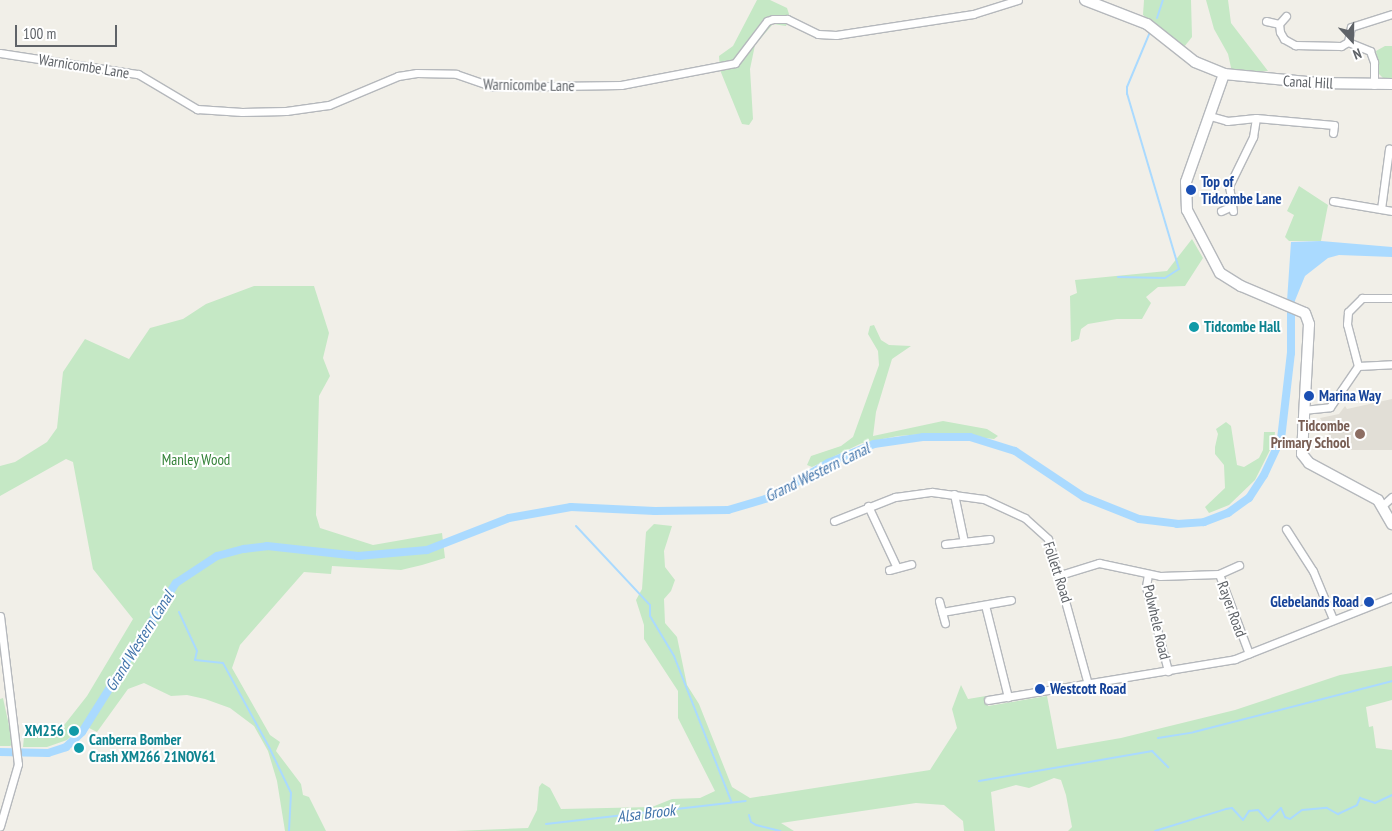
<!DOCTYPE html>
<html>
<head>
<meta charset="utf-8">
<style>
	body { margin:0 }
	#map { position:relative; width:1392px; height:831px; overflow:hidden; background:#f1efe8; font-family:"PT Sans Narrow",sans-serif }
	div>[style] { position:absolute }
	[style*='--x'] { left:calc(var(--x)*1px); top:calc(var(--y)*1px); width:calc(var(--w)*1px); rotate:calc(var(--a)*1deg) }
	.education>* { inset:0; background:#e1ded6 }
	.green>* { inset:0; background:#c5e8c5 }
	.water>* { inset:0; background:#aadaff }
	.stream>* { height:2px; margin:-1px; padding:0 1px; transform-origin:1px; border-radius:1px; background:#aadaff }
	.canal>* { height:8px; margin:-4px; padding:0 4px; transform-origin:4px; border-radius:4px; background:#aadaff }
	.roads { filter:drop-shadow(1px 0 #b5b8bc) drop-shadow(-1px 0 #b5b8bc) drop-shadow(0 1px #b5b8bc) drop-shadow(0 -1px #b5b8bc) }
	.street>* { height:7px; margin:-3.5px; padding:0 3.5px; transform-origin:3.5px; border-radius:3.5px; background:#fff }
	.secondary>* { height:10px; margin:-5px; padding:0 5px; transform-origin:5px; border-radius:5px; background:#fff }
	.dots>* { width:14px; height:14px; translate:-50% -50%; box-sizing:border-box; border:2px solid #fff; border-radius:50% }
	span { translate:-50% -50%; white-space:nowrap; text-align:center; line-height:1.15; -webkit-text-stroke:4px #fff; paint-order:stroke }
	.street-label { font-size:15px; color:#5f6368 }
	.transit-label { font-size:15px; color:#164399; font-weight:700 }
	.left { translate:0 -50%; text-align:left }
	.right { translate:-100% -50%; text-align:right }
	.culture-label { font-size:15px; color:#0d838f; font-weight:700 }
	.education-label { font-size:15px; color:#785e54; font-weight:700 }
	.park-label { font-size:15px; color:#348238 }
	.water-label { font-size:16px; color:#4174aa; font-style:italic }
	.north { position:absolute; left:1327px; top:15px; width:50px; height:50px; -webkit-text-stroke:4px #fff; paint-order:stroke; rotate:159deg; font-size:14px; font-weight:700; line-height:20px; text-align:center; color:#5f6368 }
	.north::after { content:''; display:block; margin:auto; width:18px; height:22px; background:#5f6368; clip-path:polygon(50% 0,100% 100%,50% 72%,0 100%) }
	.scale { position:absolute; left:15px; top:25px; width:102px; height:22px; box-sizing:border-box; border:2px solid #5f6368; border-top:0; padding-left:6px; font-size:15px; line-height:18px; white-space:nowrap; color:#5f6368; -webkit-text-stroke:4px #fff; paint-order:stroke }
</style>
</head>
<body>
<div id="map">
	<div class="education">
		<div style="clip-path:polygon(1392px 399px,1392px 450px,1338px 450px,1320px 418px,1339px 414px,1345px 406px,1347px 409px)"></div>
	</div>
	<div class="green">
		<div style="clip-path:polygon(757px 0,770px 0,787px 8px,789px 14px,786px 26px,773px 24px,755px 45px,750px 69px,753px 119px,749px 125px,742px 124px,720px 70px,719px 56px,733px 46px)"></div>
		<div style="clip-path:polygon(1144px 0,1191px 0,1192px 37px,1184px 47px,1143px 15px)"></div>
		<div style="clip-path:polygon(1206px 0,1228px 0,1231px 23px,1268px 71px,1232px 72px,1228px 54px,1214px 29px)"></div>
		<div style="clip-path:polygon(1385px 46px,1392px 46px,1392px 80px,1385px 80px,1379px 74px,1376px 51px)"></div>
		<div style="clip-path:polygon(1299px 186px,1328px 205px,1321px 241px,1289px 241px,1285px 237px,1294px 215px,1287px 211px)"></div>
		<div style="clip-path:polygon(1192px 239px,1203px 258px,1185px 286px,1158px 287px,1146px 297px,1151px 303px,1142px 319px,1117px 319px,1088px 324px,1081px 329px,1079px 339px,1071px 342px,1070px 296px,1077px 293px,1075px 280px,1167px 271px)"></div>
		<div style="clip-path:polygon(254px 286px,314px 286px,329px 333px,323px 358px,330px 376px,319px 396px,316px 515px,320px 528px,373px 545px,442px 533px,445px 558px,422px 565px,401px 570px,332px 566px,331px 574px,304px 572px,240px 645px,232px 668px,270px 735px,280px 742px,276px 751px,301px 784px,303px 795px,309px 797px,326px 831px,285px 831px,277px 781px,268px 751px,254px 726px,230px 708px,205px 699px,187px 695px,171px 696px,144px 683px,128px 689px,97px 732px,83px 725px,67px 740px,47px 747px,23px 747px,24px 737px,38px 737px,61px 729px,87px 696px,133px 619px,93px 569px,73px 462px,66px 459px,0 496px,0 466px,15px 462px,47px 442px,57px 428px,63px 372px,85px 339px,129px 359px,150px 328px,183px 319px,206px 304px)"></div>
		<div style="clip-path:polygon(874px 325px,881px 340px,889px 345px,911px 346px,892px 359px,876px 412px,873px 436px,943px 421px,987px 429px,998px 436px,994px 439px,938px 433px,898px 436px,862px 443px,812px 467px,807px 465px,811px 456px,841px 446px,853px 437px,879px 365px,878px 351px,868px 334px,870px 326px)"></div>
		<div style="clip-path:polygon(1226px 422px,1231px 426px,1237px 465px,1244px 467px,1259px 458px,1263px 450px,1264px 432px,1275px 432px,1274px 442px,1255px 480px,1229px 505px,1209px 513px,1205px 507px,1225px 488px,1224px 465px,1215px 454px,1215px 447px,1218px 434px,1216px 429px)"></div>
		<div style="clip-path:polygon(654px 524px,672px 526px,664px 551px,665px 567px,675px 580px,671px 591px,664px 599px,665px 623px,677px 637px,687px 685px,699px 704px,732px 787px,750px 798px,930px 770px,957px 728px,952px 709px,961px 685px,968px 699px,986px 696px,988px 706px,1047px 696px,1057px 749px,1121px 738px,1235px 710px,1340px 675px,1392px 666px,1392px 700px,1366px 707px,1369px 727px,1373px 726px,1376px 748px,1392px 750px,1392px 831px,1068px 831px,1072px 827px,1066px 795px,1061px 780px,1054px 778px,1029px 788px,1016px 785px,991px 792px,995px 831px,964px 831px,963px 821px,944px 805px,916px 803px,781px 823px,794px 831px,455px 831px,528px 828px,537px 810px,539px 787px,542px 783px,550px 788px,561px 809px,652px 807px,672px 799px,700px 798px,715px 791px,678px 718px,678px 691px,644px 639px,644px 625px,636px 600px,642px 589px,646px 532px)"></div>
		<div style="clip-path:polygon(3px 698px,13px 744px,10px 746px,0 746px,0 699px)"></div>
	</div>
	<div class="water">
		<div style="clip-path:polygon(1321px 241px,1392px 247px,1392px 257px,1339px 255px,1328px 258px,1305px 276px,1294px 303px,1287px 301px,1291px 242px)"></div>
	</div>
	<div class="stream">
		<div style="--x:1157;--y:18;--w:19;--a:-72"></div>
		<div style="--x:1118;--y:277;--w:47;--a:1.2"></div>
		<div style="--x:1165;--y:278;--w:17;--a:-33"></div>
		<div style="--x:1179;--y:269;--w:183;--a:-106.5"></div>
		<div style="--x:1127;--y:94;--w:7;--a:-90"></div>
		<div style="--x:1127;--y:87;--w:60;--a:-67.3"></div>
		<div style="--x:576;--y:526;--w:108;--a:46.9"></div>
		<div style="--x:650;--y:605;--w:11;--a:90"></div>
		<div style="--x:650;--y:616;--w:47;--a:59"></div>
		<div style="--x:674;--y:656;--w:156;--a:68.5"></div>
		<div style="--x:179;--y:612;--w:43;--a:65.2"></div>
		<div style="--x:197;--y:651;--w:9;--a:103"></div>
		<div style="--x:195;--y:660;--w:28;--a:6"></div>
		<div style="--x:223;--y:663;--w:96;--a:61.3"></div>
		<div style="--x:269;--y:747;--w:51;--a:64.4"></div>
		<div style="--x:291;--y:793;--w:38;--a:93"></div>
		<div style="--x:1158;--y:738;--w:36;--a:-9"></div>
		<div style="--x:1194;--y:732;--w:204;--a:-14.4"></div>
		<div style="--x:979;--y:781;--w:176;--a:-9.8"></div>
		<div style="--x:1152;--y:751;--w:23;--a:45"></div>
		<div style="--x:749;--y:815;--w:7;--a:74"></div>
		<div style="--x:751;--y:822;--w:6;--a:31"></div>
		<div style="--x:756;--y:825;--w:25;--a:14"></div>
		<div style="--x:546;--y:824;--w:201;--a:-6.6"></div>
		<div style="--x:1155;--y:831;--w:74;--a:-17.2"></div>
		<div style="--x:1226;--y:809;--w:6;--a:-9"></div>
		<div style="--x:1232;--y:808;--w:16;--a:47"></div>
		<div style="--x:1243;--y:820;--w:11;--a:-56"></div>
		<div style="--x:1249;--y:811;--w:9;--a:-6"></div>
		<div style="--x:1258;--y:810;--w:15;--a:48"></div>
		<div style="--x:1268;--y:821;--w:18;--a:-45"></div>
		<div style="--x:1281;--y:808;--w:10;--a:66"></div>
		<div style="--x:1285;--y:817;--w:5;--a:22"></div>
		<div style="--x:1290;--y:819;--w:15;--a:-37"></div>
		<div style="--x:1302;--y:810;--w:25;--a:-5"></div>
		<div style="--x:1327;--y:808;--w:13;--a:29"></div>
		<div style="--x:1338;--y:814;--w:21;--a:-25"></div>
		<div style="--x:1357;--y:805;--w:8;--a:-67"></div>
		<div style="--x:1360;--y:798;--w:16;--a:18"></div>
		<div style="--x:1375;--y:803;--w:19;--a:-25"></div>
	</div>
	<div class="canal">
		<div style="--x:0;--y:752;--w:48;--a:1.2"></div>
		<div style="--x:48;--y:753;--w:19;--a:-18"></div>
		<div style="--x:66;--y:747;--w:22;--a:-43"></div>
		<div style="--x:82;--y:732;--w:176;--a:-57.8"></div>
		<div style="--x:176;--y:583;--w:49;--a:-33.4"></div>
		<div style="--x:217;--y:556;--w:28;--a:-15"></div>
		<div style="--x:244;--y:549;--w:23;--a:-7"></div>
		<div style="--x:267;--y:546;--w:92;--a:6.3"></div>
		<div style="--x:358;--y:556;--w:69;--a:-5"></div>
		<div style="--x:427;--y:550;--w:88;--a:-21.3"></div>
		<div style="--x:509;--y:518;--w:63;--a:-10.1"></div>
		<div style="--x:571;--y:507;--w:84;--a:2.7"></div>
		<div style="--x:655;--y:511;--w:73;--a:-0.8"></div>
		<div style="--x:728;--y:510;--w:46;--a:-16.5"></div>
		<div style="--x:772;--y:497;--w:66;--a:-31.3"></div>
		<div style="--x:828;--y:463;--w:50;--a:-22.4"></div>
		<div style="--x:874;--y:444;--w:49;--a:-8.1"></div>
		<div style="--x:923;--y:437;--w:47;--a:0"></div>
		<div style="--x:970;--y:437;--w:47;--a:17.3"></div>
		<div style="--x:1015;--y:451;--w:83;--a:33.7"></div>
		<div style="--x:1084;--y:497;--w:59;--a:21.8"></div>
		<div style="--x:1139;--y:519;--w:38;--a:7"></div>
		<div style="--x:1177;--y:524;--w:27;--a:-4"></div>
		<div style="--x:1204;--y:522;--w:26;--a:-21"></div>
		<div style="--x:1228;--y:513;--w:26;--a:-36"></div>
		<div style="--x:1249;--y:498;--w:27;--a:-57"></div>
		<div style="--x:1264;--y:475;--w:40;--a:-65"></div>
		<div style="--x:1281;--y:439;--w:87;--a:-83.4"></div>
		<div style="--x:1291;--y:353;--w:50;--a:-90"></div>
	</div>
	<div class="roads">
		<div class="street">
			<div style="--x:1286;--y:16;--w:11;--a:131"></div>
			<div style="--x:1279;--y:24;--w:8;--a:83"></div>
			<div style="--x:1280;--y:32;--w:8;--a:60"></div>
			<div style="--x:1284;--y:39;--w:13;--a:29"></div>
			<div style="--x:1295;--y:45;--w:46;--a:1.2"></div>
			<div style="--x:1341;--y:46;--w:8;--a:-30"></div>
			<div style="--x:1348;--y:42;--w:24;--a:22"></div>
			<div style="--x:1370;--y:51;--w:12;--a:70"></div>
			<div style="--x:1374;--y:62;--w:23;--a:90"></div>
			<div style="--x:1266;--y:21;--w:13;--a:13"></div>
			<div style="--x:1348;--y:42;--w:15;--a:-79"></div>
			<div style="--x:1351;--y:27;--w:43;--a:-17.6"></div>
			<div style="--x:0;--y:53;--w:140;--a:8.7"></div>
			<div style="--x:138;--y:74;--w:69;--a:30.7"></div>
			<div style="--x:197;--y:109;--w:45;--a:3.8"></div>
			<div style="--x:242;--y:112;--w:44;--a:-1.3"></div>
			<div style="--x:286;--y:111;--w:43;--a:-7.9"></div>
			<div style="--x:329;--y:105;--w:75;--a:-22.8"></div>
			<div style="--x:398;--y:76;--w:19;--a:-9"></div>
			<div style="--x:417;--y:73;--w:39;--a:1"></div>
			<div style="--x:456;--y:74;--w:39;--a:19"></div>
			<div style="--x:493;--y:87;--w:128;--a:-0.9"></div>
			<div style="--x:621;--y:85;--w:116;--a:-10.9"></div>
			<div style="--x:735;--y:63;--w:53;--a:-52.7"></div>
			<div style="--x:767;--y:21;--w:6;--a:-18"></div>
			<div style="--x:773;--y:19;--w:14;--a:0"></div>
			<div style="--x:787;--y:19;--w:34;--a:26"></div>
			<div style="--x:818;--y:34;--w:18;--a:3"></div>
			<div style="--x:836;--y:35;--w:139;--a:-8.7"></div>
			<div style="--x:973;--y:14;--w:47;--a:-17.3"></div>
			<div style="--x:1210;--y:116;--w:18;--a:16"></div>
			<div style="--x:1227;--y:121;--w:29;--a:-6"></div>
			<div style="--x:1256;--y:118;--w:78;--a:5.1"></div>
			<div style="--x:1334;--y:125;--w:8;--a:97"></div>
			<div style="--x:1333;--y:201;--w:60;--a:9.6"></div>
			<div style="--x:1381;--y:209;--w:61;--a:-82.4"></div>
			<div style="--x:1221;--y:211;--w:12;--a:-24"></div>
			<div style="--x:1233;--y:211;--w:25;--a:-99"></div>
			<div style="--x:1229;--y:186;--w:55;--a:-63.9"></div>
			<div style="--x:1253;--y:137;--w:19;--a:-81"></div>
			<div style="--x:1358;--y:366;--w:43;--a:-104.7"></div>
			<div style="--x:1347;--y:324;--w:12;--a:-85"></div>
			<div style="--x:1348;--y:312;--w:20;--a:-45"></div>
			<div style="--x:1362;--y:298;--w:30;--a:0"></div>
			<div style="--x:1303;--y:410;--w:27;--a:-6"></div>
			<div style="--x:1330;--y:407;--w:50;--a:-55.7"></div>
			<div style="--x:1358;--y:366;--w:34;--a:-3"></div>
			<div style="--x:954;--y:494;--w:49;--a:78.2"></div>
			<div style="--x:1383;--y:505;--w:12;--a:-42"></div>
			<div style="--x:868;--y:506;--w:68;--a:64.9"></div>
			<div style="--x:834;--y:521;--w:66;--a:-21.5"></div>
			<div style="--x:895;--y:497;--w:37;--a:-8"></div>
			<div style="--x:932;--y:492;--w:52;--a:7.7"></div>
			<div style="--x:984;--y:499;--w:45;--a:24.9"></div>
			<div style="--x:1025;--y:518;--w:31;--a:42"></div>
			<div style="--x:1048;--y:539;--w:150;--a:74.6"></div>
			<div style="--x:1286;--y:529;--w:50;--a:57.3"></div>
			<div style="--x:1313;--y:571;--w:52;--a:67.4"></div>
			<div style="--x:945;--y:544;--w:45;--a:-6.3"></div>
			<div style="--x:889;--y:570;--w:23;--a:-15"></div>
			<div style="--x:1148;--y:574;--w:13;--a:99"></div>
			<div style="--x:1146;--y:587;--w:87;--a:75.3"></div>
			<div style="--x:1219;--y:574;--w:22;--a:-24"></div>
			<div style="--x:1060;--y:575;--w:41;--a:-17.1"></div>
			<div style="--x:1099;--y:563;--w:62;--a:12"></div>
			<div style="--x:1160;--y:576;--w:59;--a:-1.9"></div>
			<div style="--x:1219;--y:574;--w:85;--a:69.4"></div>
			<div style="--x:939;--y:601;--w:23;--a:75"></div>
			<div style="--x:985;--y:605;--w:95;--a:76"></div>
			<div style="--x:942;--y:612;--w:70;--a:-9.9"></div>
			<div style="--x:0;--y:616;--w:149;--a:83.1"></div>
			<div style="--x:18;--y:764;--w:65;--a:106.2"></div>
			<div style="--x:988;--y:700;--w:250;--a:-9.4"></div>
			<div style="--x:1235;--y:659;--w:169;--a:-21.5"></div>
		</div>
		<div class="secondary">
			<div style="--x:1085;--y:0;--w:66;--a:21.2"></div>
			<div style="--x:1147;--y:24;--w:61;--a:38.4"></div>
			<div style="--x:1195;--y:62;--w:31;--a:22"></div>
			<div style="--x:1224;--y:74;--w:94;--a:5.5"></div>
			<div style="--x:1318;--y:83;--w:74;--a:0.8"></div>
			<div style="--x:1224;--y:74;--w:114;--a:109.4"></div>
			<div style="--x:1186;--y:182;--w:28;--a:88"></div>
			<div style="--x:1187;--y:210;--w:71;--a:62.4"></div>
			<div style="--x:1220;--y:273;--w:25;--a:32"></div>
			<div style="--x:1241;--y:286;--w:69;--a:22.9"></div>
			<div style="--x:1305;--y:313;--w:12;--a:70"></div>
			<div style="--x:1309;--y:324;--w:130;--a:93.1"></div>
			<div style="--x:1302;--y:454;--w:11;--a:52"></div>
			<div style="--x:1309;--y:463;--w:78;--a:28.2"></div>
			<div style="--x:1378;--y:500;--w:28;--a:60"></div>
		</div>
	</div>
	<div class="dots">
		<div style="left:1191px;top:190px;background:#1a4fb4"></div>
		<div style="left:1194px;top:327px;background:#0f9aa8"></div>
		<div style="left:1309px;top:396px;background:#1a4fb4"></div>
		<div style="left:1360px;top:434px;background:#8d6e63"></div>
		<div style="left:1369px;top:602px;background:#1a4fb4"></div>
		<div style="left:1040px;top:689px;background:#1a4fb4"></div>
		<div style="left:74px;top:731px;background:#0f9aa8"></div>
		<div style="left:79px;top:748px;background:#0f9aa8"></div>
	</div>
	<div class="street-label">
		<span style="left:84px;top:66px;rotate:9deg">Warnicombe Lane</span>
		<span style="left:1308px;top:82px;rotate:3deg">Canal Hill</span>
		<span style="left:529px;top:85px;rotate:1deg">Warnicombe Lane</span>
		<span style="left:1058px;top:572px;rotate:72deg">Follett Road</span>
		<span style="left:1232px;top:609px;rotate:70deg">Rayer Road</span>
		<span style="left:1157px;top:622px;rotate:77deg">Polwhele Road</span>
	</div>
	<div class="transit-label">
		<span class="left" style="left:1201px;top:190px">Top of<br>Tidcombe Lane</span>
		<span class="left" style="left:1319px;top:396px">Marina Way</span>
		<span class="right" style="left:1359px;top:602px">Glebelands Road</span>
		<span class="left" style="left:1050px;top:689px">Westcott Road</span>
	</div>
	<div class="culture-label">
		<span class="left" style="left:1204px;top:327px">Tidcombe Hall</span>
		<span class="right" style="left:64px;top:731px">XM256</span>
		<span class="left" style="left:89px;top:748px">Canberra Bomber<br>Crash XM266 21NOV61</span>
	</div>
	<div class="education-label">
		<span class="right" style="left:1350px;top:434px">Tidcombe<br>Primary School</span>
	</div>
	<div class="park-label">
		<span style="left:196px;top:460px">Manley Wood</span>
	</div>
	<div class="water-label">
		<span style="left:817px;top:472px;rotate:-26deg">Grand Western Canal</span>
		<span style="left:139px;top:641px;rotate:-58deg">Grand Western Canal</span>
		<span style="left:646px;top:813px;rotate:-7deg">Alsa Brook</span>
	</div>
	<div class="north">N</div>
	<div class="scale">100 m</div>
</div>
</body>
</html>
